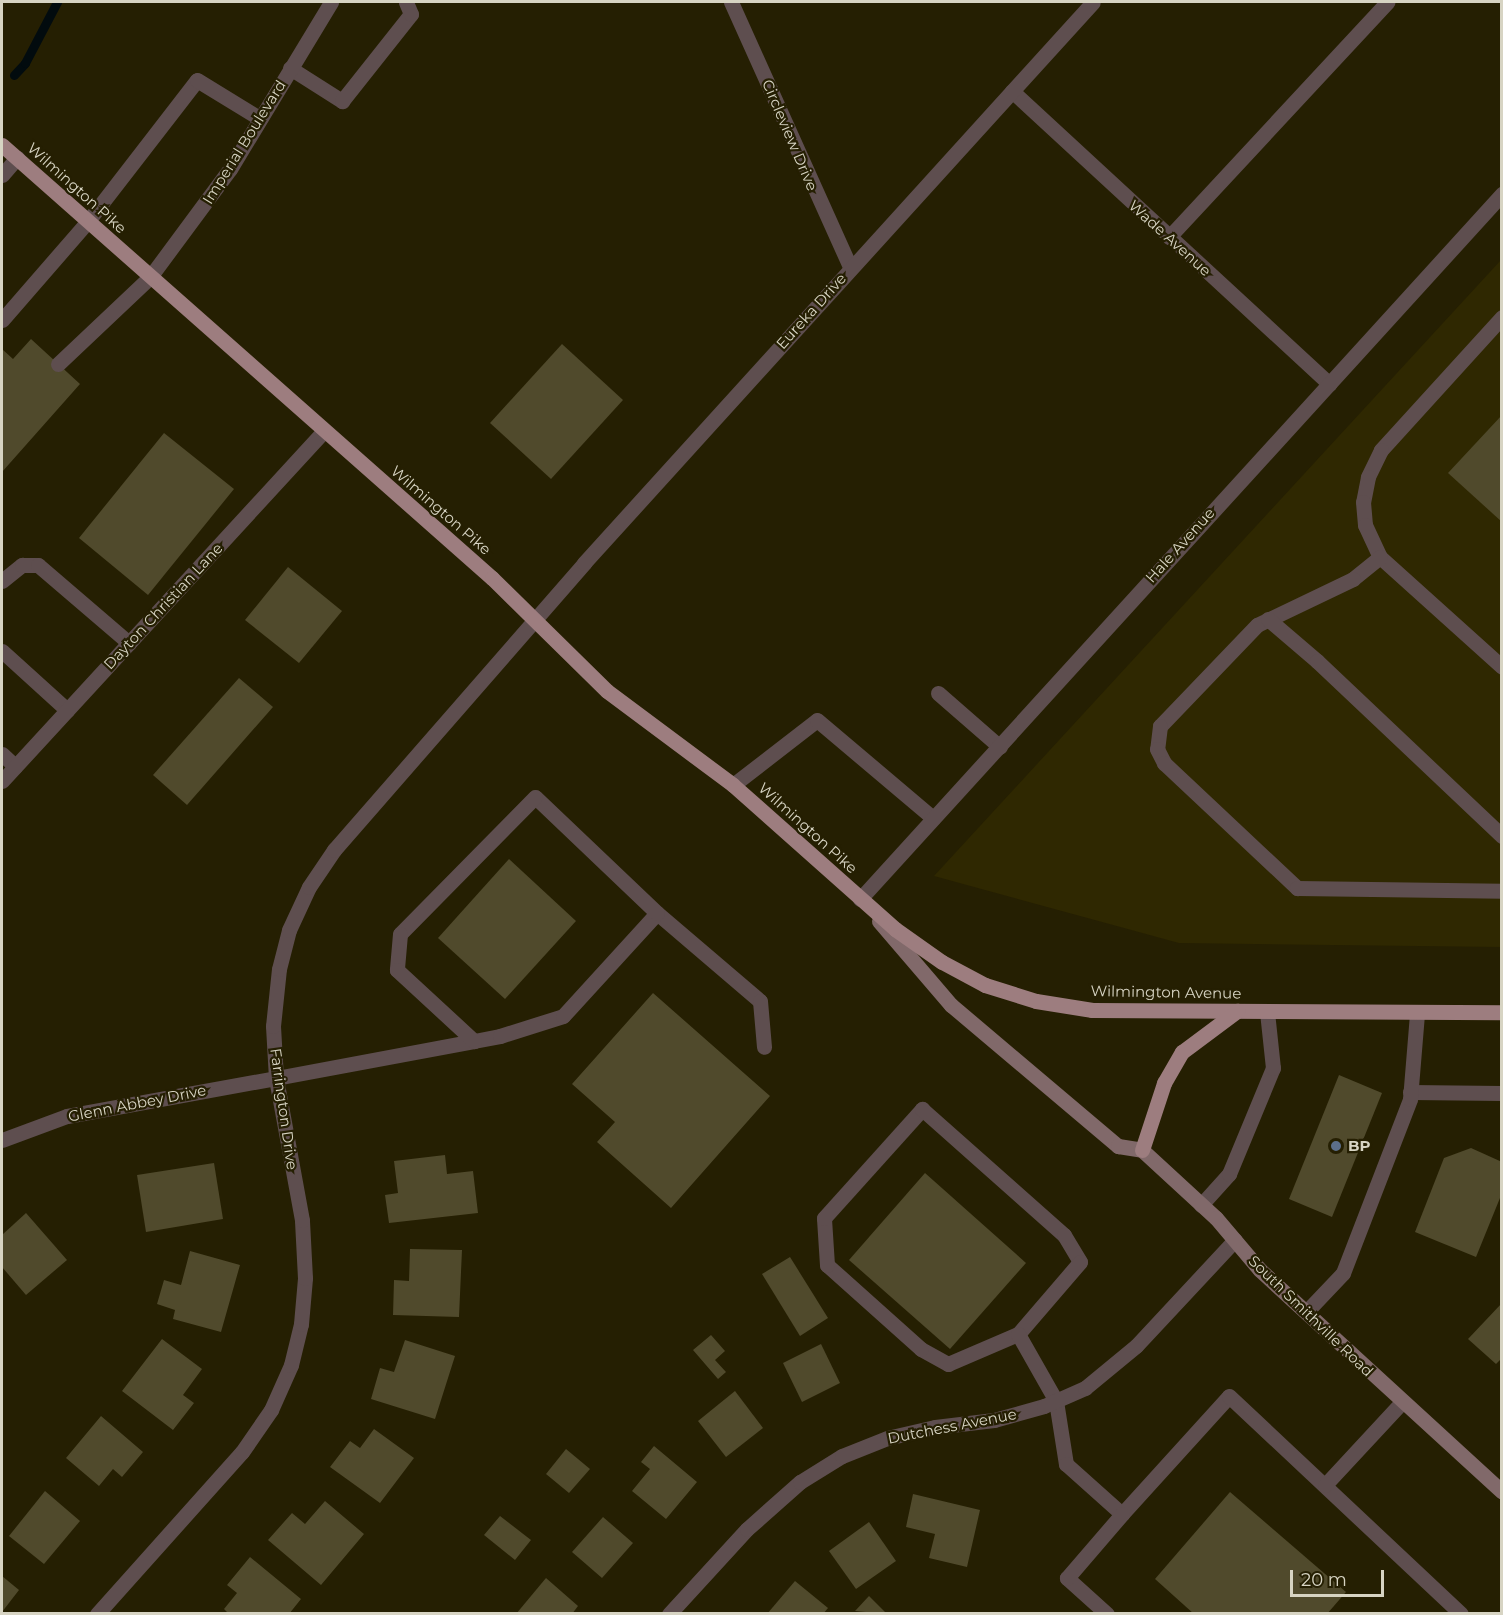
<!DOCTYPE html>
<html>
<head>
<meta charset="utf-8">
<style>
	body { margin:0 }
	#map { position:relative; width:1503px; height:1615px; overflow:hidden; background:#251f02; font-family:Montserrat,sans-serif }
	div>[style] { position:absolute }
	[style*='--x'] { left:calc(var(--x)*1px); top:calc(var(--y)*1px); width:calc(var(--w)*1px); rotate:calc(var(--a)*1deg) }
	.built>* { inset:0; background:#2f2801 }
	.stream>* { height:9px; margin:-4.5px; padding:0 4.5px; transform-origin:4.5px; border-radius:4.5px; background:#020b0e }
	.building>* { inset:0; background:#504a2c }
	.service>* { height:15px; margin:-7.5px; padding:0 7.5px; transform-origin:7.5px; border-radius:7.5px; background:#5e4e4f }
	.minor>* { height:15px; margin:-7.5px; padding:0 7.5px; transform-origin:7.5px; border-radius:7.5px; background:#5e4e4f }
	.secondary>* { height:15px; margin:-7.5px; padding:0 7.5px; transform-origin:7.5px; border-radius:7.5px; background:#81696a }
	.primary>* { height:15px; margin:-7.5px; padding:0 7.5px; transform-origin:7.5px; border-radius:7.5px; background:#9d7d7f }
	.dots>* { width:16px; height:16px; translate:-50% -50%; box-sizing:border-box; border:3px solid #251f02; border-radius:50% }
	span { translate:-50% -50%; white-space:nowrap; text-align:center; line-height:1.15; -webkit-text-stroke:4.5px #251f02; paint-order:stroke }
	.street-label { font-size:15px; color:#d7d4c3 }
	.poi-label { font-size:15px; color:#d7d4c3; font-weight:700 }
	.left { translate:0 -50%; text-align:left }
	.frame { position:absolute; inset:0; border:3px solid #d7d4c3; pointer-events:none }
	.scale { position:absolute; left:1290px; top:1570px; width:94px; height:27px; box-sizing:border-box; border:3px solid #d7d4c3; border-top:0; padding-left:8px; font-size:18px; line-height:21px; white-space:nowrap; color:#d7d4c3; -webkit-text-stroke:4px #251f02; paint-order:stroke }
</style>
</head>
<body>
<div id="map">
	<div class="built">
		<div style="clip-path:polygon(1501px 260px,1501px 947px,1179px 943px,934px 876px)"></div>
	</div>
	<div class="stream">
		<div style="--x:14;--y:75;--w:16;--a:-47"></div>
		<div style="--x:25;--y:63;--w:69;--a:-62.3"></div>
	</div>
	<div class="building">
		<div style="clip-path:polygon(31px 339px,80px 384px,2px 472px,2px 349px,13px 359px)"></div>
		<div style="clip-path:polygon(562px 344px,623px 400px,551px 479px,490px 423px)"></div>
		<div style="clip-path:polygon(1502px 415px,1502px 522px,1448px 473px)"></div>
		<div style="clip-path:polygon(164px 433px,234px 489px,148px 595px,79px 538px)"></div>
		<div style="clip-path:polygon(288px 567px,342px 611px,299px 663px,245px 620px)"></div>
		<div style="clip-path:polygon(239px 678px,273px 707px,187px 805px,153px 775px)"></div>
		<div style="clip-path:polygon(509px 859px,576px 921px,505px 999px,438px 938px)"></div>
		<div style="clip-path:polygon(653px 993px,770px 1096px,671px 1208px,597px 1142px,615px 1122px,572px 1084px)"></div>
		<div style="clip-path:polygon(1339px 1075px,1382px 1093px,1332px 1217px,1289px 1199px)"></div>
		<div style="clip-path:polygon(1471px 1148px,1502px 1162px,1502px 1193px,1476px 1257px,1415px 1232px,1444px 1158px)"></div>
		<div style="clip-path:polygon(445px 1155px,447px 1174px,473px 1171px,478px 1213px,389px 1223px,385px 1195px,398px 1193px,394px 1161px)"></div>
		<div style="clip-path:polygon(214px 1163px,223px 1219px,146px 1232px,137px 1175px)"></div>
		<div style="clip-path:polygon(925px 1173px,1026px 1263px,950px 1349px,849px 1260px)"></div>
		<div style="clip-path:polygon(26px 1213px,67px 1260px,26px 1295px,2px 1267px,2px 1235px)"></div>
		<div style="clip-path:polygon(410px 1249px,462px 1250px,459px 1317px,393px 1315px,394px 1280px,409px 1281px)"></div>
		<div style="clip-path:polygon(190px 1251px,240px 1265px,221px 1332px,173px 1319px,175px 1310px,157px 1304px,164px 1280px,181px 1285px)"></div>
		<div style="clip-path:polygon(790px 1257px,828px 1318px,800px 1336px,762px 1274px)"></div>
		<div style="clip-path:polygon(1502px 1303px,1502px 1358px,1496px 1364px,1468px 1339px)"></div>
		<div style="clip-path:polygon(711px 1335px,725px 1351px,715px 1360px,726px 1372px,718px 1379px,693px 1350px)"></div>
		<div style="clip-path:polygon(162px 1339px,202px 1369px,183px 1395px,194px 1403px,173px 1430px,122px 1391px)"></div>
		<div style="clip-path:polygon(405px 1340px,455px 1356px,435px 1419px,371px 1399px,380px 1368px,394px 1372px)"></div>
		<div style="clip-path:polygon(821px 1344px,840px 1383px,802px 1402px,783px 1363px)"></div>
		<div style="clip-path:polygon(735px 1391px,763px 1428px,726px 1457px,698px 1421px)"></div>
		<div style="clip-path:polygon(101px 1416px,143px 1452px,122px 1477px,113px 1469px,99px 1486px,66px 1458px)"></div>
		<div style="clip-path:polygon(374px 1429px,414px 1458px,380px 1503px,330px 1467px,350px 1441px,360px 1448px)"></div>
		<div style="clip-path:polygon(654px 1446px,697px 1482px,666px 1519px,632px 1491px,650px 1469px,641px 1462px)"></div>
		<div style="clip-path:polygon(566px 1449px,590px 1469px,569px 1493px,546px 1474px)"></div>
		<div style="clip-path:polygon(45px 1491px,80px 1521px,44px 1564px,9px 1536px)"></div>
		<div style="clip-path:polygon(1230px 1492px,1346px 1592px,1327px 1614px,1194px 1614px,1155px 1579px)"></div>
		<div style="clip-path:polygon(913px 1494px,980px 1510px,967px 1567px,929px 1558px,935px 1534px,906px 1527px)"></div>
		<div style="clip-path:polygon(325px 1501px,364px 1534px,321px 1585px,268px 1540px,292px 1513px,305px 1524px)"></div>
		<div style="clip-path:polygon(500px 1516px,531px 1540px,515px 1560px,484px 1535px)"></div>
		<div style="clip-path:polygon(603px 1517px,633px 1543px,602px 1578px,572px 1552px)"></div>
		<div style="clip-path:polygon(869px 1522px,896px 1561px,856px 1589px,829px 1551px)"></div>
		<div style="clip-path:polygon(250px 1557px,301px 1599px,289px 1614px,229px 1614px,224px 1609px,237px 1593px,227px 1585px)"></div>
		<div style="clip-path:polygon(2px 1576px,19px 1590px,2px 1612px)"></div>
		<div style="clip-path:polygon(546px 1578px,578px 1606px,572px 1614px,516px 1614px)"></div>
		<div style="clip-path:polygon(795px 1581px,828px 1608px,823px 1614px,767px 1614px)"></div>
		<div style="clip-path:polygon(869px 1596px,887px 1614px,855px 1611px)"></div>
	</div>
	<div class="service">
		<div style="--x:290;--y:68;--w:62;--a:32.4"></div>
		<div style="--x:342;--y:101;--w:111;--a:-51.6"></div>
		<div style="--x:411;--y:14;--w:13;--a:-113"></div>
		<div style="--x:2;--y:175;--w:23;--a:-49"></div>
		<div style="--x:1169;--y:237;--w:321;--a:-47.1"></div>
		<div style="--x:1502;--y:317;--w:180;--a:132.3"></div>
		<div style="--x:1381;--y:450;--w:30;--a:116"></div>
		<div style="--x:1368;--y:477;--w:25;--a:101"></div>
		<div style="--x:1363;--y:502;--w:23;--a:85"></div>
		<div style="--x:1365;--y:525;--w:35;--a:65"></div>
		<div style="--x:1380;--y:557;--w:164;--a:42"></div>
		<div style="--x:2;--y:320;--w:131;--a:-49"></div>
		<div style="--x:88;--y:221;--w:178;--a:-52.3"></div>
		<div style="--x:197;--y:80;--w:73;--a:31.5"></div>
		<div style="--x:58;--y:364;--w:127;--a:-43.4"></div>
		<div style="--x:1380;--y:557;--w:35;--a:141"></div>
		<div style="--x:1353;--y:579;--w:106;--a:154.4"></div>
		<div style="--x:1257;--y:625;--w:140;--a:133.8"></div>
		<div style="--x:1160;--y:726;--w:23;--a:97"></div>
		<div style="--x:1157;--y:749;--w:16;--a:63"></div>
		<div style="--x:1164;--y:763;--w:183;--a:43.2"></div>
		<div style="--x:1297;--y:888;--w:205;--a:0.8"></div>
		<div style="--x:2;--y:581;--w:26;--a:-39"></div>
		<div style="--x:22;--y:565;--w:16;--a:0"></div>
		<div style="--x:38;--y:565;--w:120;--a:40.6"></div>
		<div style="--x:1268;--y:619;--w:65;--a:40.6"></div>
		<div style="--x:1317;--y:661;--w:255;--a:43.4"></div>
		<div style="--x:2;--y:651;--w:88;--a:42.2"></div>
		<div style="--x:938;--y:693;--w:82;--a:41.1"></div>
		<div style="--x:2;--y:754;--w:18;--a:43"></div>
		<div style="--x:733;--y:785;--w:106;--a:-37.7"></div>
		<div style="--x:817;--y:720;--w:152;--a:40.2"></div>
		<div style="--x:657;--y:913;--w:135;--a:40.5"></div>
		<div style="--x:760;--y:1001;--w:46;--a:85"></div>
		<div style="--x:276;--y:1078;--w:201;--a:-10.6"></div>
		<div style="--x:474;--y:1041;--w:26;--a:-11"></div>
		<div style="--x:500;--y:1036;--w:66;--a:-17.6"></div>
		<div style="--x:563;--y:1016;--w:139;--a:-47.6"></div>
		<div style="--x:657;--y:913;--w:168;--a:-136.4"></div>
		<div style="--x:535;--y:797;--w:192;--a:134.6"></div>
		<div style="--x:400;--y:934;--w:36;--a:95"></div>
		<div style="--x:397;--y:970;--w:105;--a:42.7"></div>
		<div style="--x:1410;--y:1092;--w:92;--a:0.6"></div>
		<div style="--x:1201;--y:1205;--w:42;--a:-47.9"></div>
		<div style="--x:1229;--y:1174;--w:115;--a:-67.5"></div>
		<div style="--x:1273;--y:1068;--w:56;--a:-96.1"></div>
		<div style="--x:1307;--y:1311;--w:52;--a:-46.5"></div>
		<div style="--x:1343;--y:1273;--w:186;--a:-68.9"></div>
		<div style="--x:1410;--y:1099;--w:86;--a:-85.3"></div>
		<div style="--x:1018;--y:1334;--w:76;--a:156.8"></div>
		<div style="--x:948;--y:1364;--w:31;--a:-151"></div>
		<div style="--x:921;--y:1349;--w:126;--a:-138.2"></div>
		<div style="--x:827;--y:1265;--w:47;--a:-93.7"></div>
		<div style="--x:824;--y:1218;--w:147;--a:-48"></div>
		<div style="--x:922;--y:1109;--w:190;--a:41.6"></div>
		<div style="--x:1064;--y:1235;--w:31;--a:59"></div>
		<div style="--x:1080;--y:1262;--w:95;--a:130.7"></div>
		<div style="--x:1018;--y:1334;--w:77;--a:60.4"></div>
		<div style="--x:1056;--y:1401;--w:64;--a:81"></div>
		<div style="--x:1066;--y:1464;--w:75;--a:41.8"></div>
		<div style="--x:1122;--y:1514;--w:159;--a:-47.8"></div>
		<div style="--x:1229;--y:1396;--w:318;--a:43.2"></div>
		<div style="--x:1325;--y:1485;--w:113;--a:-47.1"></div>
		<div style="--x:1107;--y:1614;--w:54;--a:-138"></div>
		<div style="--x:1067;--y:1578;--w:84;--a:-49.3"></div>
	</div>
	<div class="minor">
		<div style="--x:731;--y:2;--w:290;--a:65.8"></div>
		<div style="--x:1012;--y:91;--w:432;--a:42.7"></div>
		<div style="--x:150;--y:277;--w:134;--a:-53.5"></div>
		<div style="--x:230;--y:169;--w:195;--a:-58.8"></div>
		<div style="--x:2;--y:781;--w:476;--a:-47.4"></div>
		<div style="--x:860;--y:899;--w:954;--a:-47.68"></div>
		<div style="--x:2;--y:1140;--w:69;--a:-20.3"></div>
		<div style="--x:67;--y:1116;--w:212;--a:-10.3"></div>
		<div style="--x:97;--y:1614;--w:217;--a:-48.2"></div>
		<div style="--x:242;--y:1452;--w:51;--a:-55.4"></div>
		<div style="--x:271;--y:1410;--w:49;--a:-66"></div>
		<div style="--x:291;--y:1365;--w:42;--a:-76.3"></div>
		<div style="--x:301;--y:1324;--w:46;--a:-85"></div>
		<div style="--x:305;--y:1278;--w:58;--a:-93"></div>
		<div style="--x:302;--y:1220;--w:144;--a:-100.4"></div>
		<div style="--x:276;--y:1078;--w:52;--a:-93.3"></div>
		<div style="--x:273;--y:1026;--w:57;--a:-84"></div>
		<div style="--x:279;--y:969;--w:40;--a:-75.6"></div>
		<div style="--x:289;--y:930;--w:47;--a:-65.1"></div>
		<div style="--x:309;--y:887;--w:45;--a:-56"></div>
		<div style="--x:334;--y:850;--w:381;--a:-48.9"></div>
		<div style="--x:584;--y:563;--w:757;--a:-47.78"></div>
		<div style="--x:669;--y:1614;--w:115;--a:-47.5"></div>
		<div style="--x:747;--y:1529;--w:71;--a:-41.6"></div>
		<div style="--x:800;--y:1482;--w:49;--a:-31.8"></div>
		<div style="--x:842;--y:1456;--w:48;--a:-21.8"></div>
		<div style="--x:887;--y:1438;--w:49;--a:-12.9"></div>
		<div style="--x:935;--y:1427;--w:59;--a:-6.8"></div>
		<div style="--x:994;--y:1420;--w:52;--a:-15.6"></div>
		<div style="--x:1044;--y:1406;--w:45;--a:-23.7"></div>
		<div style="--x:1085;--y:1388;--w:66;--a:-39.5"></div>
		<div style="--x:1136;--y:1346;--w:145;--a:-47"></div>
	</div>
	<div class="secondary">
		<div style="--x:879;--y:921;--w:111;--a:49.4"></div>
		<div style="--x:951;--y:1005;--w:219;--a:40.2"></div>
		<div style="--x:1118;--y:1146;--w:24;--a:9"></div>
		<div style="--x:1142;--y:1150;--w:100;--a:42.6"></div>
		<div style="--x:1216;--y:1218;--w:68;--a:49.8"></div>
		<div style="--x:1260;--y:1270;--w:328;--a:42.5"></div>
	</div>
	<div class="primary">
		<div style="--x:2;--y:145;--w:654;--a:41.47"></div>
		<div style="--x:492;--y:578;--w:161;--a:44.5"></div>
		<div style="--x:607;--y:691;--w:157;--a:36.7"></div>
		<div style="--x:733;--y:785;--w:217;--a:41.6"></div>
		<div style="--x:895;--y:929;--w:57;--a:35.1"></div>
		<div style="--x:942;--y:962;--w:49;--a:28.1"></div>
		<div style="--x:985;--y:985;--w:53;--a:17.4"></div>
		<div style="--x:1036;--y:1001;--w:57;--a:9.1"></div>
		<div style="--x:1092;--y:1010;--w:410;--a:0.3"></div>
		<div style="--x:1142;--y:1150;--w:71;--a:-71.8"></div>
		<div style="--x:1164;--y:1083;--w:36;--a:-60"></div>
		<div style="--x:1182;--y:1052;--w:69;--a:-36.7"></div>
	</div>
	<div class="dots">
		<div style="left:1336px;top:1146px;background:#5c6f8a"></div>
	</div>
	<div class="street-label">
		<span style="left:790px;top:135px;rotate:67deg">Circleview Drive</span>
		<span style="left:244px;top:142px;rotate:-58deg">Imperial Boulevard</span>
		<span style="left:77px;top:188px;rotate:42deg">Wilmington Pike</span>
		<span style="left:1170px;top:238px;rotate:42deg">Wade Avenue</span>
		<span style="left:811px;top:311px;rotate:-48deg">Eureka Drive</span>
		<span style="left:441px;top:510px;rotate:41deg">Wilmington Pike</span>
		<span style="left:1180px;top:545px;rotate:-48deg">Hale Avenue</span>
		<span style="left:163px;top:606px;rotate:-47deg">Dayton Christian Lane</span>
		<span style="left:808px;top:828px;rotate:42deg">Wilmington Pike</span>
		<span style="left:1166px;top:992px;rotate:1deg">Wilmington Avenue</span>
		<span style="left:137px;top:1103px;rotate:-11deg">Glenn Abbey Drive</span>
		<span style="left:284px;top:1109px;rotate:82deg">Farrington Drive</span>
		<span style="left:1311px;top:1316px;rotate:44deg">South Smithville Road</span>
		<span style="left:952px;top:1426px;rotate:-11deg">Dutchess Avenue</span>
	</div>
	<div class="poi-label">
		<span class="left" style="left:1348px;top:1146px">BP</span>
	</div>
	<div class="frame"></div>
	<div class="scale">20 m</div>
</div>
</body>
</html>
